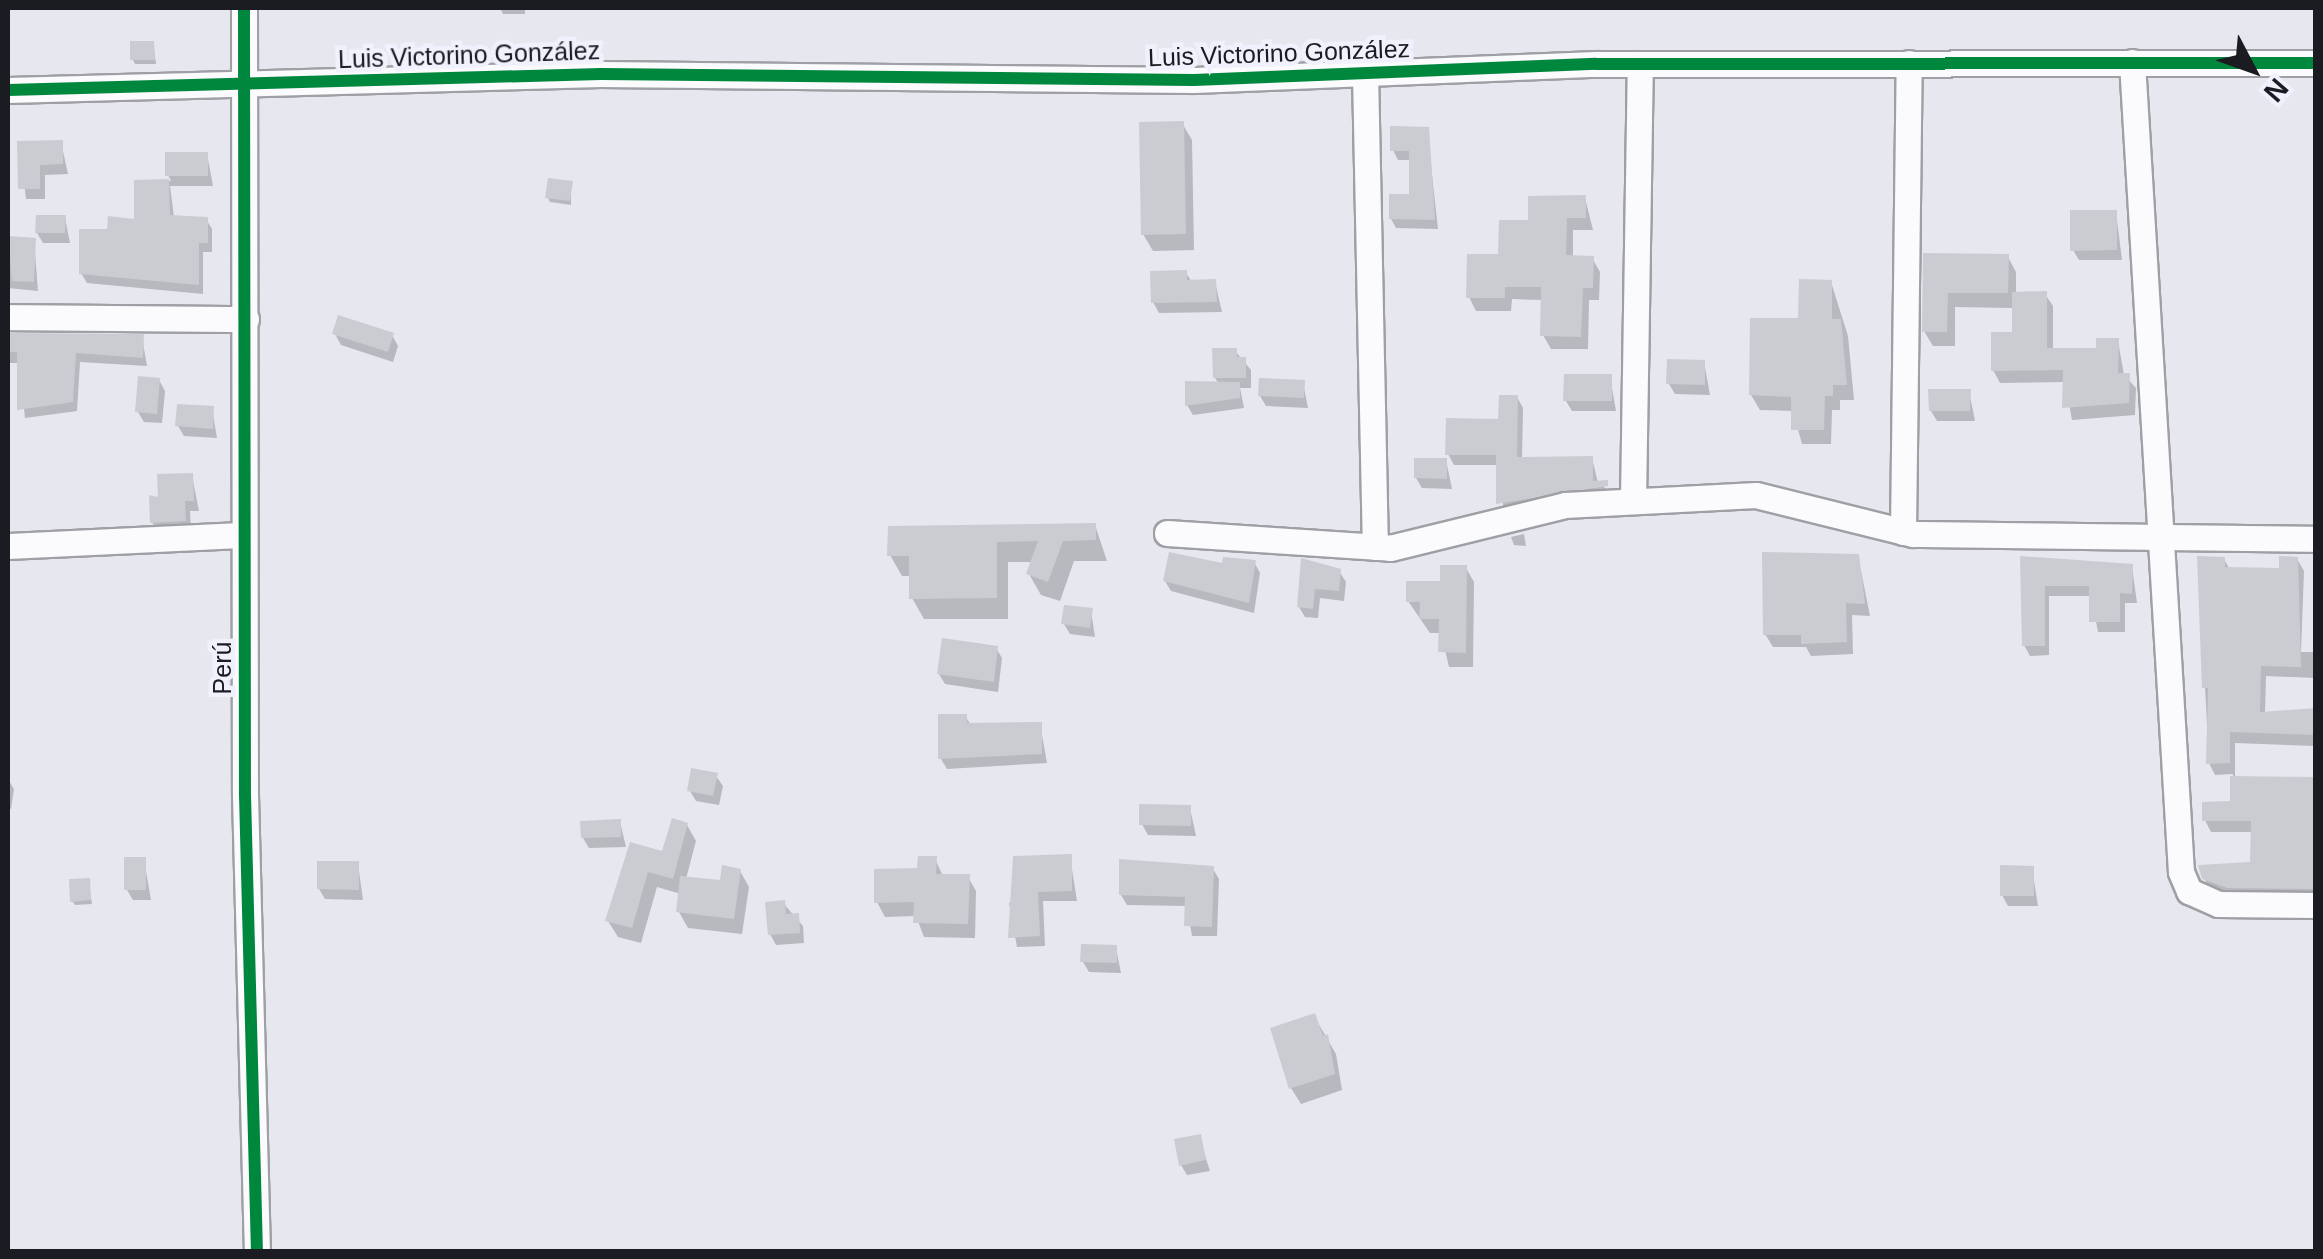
<!DOCTYPE html>
<html>
<head>
<meta charset="utf-8">
<style>
	body { margin:0 }
	#map { position:relative; width:2323px; height:1259px; overflow:hidden; background:#e6e7ef; font-family:Arial,sans-serif }
	div>[style] { position:absolute }
	[style*='--x'] { left:calc(var(--x)*1px); top:calc(var(--y)*1px); width:calc(var(--w)*1px); rotate:calc(var(--a)*1deg) }
	.shadow>* { inset:0; background:#0003 }
	.building>* { inset:0; background:#cbccd2 }
	.roads { filter:drop-shadow(2px 0 #9ea0a5) drop-shadow(-2px 0 #9ea0a5) drop-shadow(0 2px #9ea0a5) drop-shadow(0 -2px #9ea0a5) }
	.minor>* { height:25px; margin:-12.5px; padding:0 12.5px; transform-origin:12.5px; border-radius:12.5px; background:#fbfbfd }
	.cycleway>* { height:12px; margin:-6px; padding:0 6px; transform-origin:6px; border-radius:6px; background:#00873e }
	span { translate:-50% -50%; white-space:nowrap; text-align:center; line-height:1.15; -webkit-text-stroke:9px #f0f1fd; paint-order:stroke }
	.street-label { font-size:25px; color:#1b1c21 }
	.frame { position:absolute; inset:0; border:10px solid #1b1c21; pointer-events:none }
	.north { position:absolute; left:2203px; top:20px; width:100px; height:100px; -webkit-text-stroke:8px #f0f1fd; paint-order:stroke; rotate:131deg; font-size:28px; font-weight:700; line-height:40px; text-align:center; color:#1b1c21 }
	.north::after { content:''; display:block; margin:auto; width:35px; height:45px; background:#1b1c21; clip-path:polygon(50% 0,100% 100%,50% 72%,0 100%) }
</style>
</head>
<body>
<div id="map">
	<div class="shadow">
		<div style="clip-path:polygon(500px 8px,525px 8px,525px 14px,503px 14px)"></div>
		<div style="clip-path:polygon(153px 43px,156px 64px,135px 64px,133px 60px)"></div>
		<div style="clip-path:polygon(1182px 123px,1192px 140px,1194px 250px,1153px 251px,1143px 234px)"></div>
		<div style="clip-path:polygon(1427px 129px,1438px 229px,1396px 228px,1391px 219px,1411px 197px,1411px 160px,1398px 160px,1393px 150px)"></div>
		<div style="clip-path:polygon(61px 142px,68px 174px,45px 175px,45px 199px,26px 199px,20px 144px)"></div>
		<div style="clip-path:polygon(207px 154px,213px 186px,170px 186px,174px 217px,206px 219px,212px 229px,212px 252px,203px 252px,203px 294px,87px 283px,81px 273px,109px 231px,137px 222px,136px 182px,171px 181px,168px 175px)"></div>
		<div style="clip-path:polygon(571px 183px,571px 205px,550px 202px,548px 198px)"></div>
		<div style="clip-path:polygon(1585px 198px,1593px 230px,1573px 230px,1573px 258px,1592px 258px,1600px 272px,1599px 300px,1589px 300px,1588px 349px,1551px 349px,1543px 335px,1543px 300px,1512px 299px,1511px 311px,1476px 311px,1469px 297px,1530px 222px)"></div>
		<div style="clip-path:polygon(2116px 212px,2122px 260px,2079px 260px,2073px 250px)"></div>
		<div style="clip-path:polygon(65px 218px,70px 243px,43px 243px,37px 233px)"></div>
		<div style="clip-path:polygon(8px 239px,34px 240px,38px 291px,8px 288px)"></div>
		<div style="clip-path:polygon(1925px 256px,2008px 257px,2016px 272px,2016px 294px,2045px 294px,2053px 306px,2053px 350px,2099px 351px,2118px 341px,2124px 375px,2136px 388px,2135px 415px,2072px 420px,2065px 382px,2000px 383px,1993px 370px,2014px 335px,2014px 308px,1955px 307px,1955px 346px,1933px 346px,1924px 331px)"></div>
		<div style="clip-path:polygon(1186px 273px,1192px 282px,1215px 282px,1222px 312px,1159px 313px,1153px 302px)"></div>
		<div style="clip-path:polygon(1831px 282px,1848px 336px,1854px 400px,1840px 400px,1840px 410px,1832px 410px,1831px 444px,1802px 444px,1793px 411px,1760px 410px,1751px 395px)"></div>
		<div style="clip-path:polygon(335px 334px,392px 335px,398px 346px,393px 362px,341px 345px)"></div>
		<div style="clip-path:polygon(8px 336px,142px 337px,147px 366px,80px 362px,77px 411px,25px 418px,19px 363px,8px 363px)"></div>
		<div style="clip-path:polygon(1235px 351px,1251px 370px,1251px 388px,1240px 388px,1244px 408px,1193px 415px,1187px 405px,1219px 384px,1215px 378px)"></div>
		<div style="clip-path:polygon(1704px 362px,1710px 395px,1675px 394px,1669px 384px)"></div>
		<div style="clip-path:polygon(1610px 377px,1616px 411px,1572px 411px,1566px 401px)"></div>
		<div style="clip-path:polygon(159px 380px,165px 391px,162px 423px,144px 422px,138px 412px)"></div>
		<div style="clip-path:polygon(1303px 383px,1308px 408px,1266px 406px,1260px 396px)"></div>
		<div style="clip-path:polygon(1969px 391px,1975px 421px,1937px 421px,1931px 411px)"></div>
		<div style="clip-path:polygon(1517px 397px,1523px 408px,1522px 459px,1592px 458px,1598px 483px,1612px 493px,1504px 513px,1498px 465px,1454px 465px,1448px 454px,1500px 422px)"></div>
		<div style="clip-path:polygon(212px 409px,217px 438px,184px 436px,178px 426px)"></div>
		<div style="clip-path:polygon(1446px 460px,1452px 489px,1422px 488px,1416px 478px)"></div>
		<div style="clip-path:polygon(192px 476px,199px 511px,190px 511px,191px 531px,158px 533px,152px 522px,160px 501px)"></div>
		<div style="clip-path:polygon(1095px 525px,1107px 561px,1074px 561px,1060px 601px,1041px 595px,1029px 574px,1033px 562px,1008px 562px,1008px 619px,924px 619px,912px 598px,911px 576px,902px 576px,890px 555px)"></div>
		<div style="clip-path:polygon(1524px 534px,1526px 546px,1514px 545px,1511px 537px)"></div>
		<div style="clip-path:polygon(1858px 556px,1870px 616px,1852px 615px,1853px 654px,1811px 656px,1806px 647px,1773px 647px,1765px 634px)"></div>
		<div style="clip-path:polygon(2023px 559px,2132px 567px,2137px 603px,2125px 603px,2125px 632px,2098px 632px,2091px 596px,2049px 596px,2049px 655px,2030px 656px,2024px 645px)"></div>
		<div style="clip-path:polygon(evenodd,2224px 559px,2230px 570px,2281px 571px,2297px 559px,2304px 571px,2301px 652px,2316px 652px,2316px 678px,2266px 676px,2265px 714px,2316px 711px,2316px 899px,2236px 899px,2211px 890px,2204px 878px,2250px 869px,2253px 832px,2211px 832px,2205px 820px,2232px 804px,2233px 774px,2215px 775px,2209px 763px,2205px 687px,2224px 559px,2235px 743px,2315px 746px,2315px 779px,2235px 778px,2235px 743px)"></div>
		<div style="clip-path:polygon(1254px 562px,1260px 573px,1254px 613px,1171px 591px,1165px 581px)"></div>
		<div style="clip-path:polygon(1304px 562px,1339px 571px,1346px 582px,1344px 601px,1320px 598px,1318px 618px,1305px 617px,1299px 607px)"></div>
		<div style="clip-path:polygon(1466px 568px,1474px 582px,1473px 667px,1449px 667px,1441px 633px,1430px 633px,1408px 601px)"></div>
		<div style="clip-path:polygon(1091px 611px,1095px 637px,1070px 634px,1064px 624px)"></div>
		<div style="clip-path:polygon(996px 648px,1002px 658px,998px 692px,945px 684px,939px 674px)"></div>
		<div style="clip-path:polygon(965px 716px,971px 725px,1040px 724px,1047px 763px,947px 769px,941px 759px)"></div>
		<div style="clip-path:polygon(716px 776px,723px 786px,719px 805px,696px 801px,690px 791px)"></div>
		<div style="clip-path:polygon(8px 779px,14px 789px,11px 809px,8px 808px)"></div>
		<div style="clip-path:polygon(1190px 808px,1196px 836px,1148px 835px,1142px 824px)"></div>
		<div style="clip-path:polygon(620px 822px,626px 847px,589px 848px,583px 838px)"></div>
		<div style="clip-path:polygon(687px 825px,696px 841px,686px 879px,722px 883px,740px 871px,749px 887px,742px 934px,688px 928px,679px 912px,681px 894px,657px 887px,641px 943px,618px 937px,608px 921px,631px 845px,664px 854px)"></div>
		<div style="clip-path:polygon(1070px 857px,1077px 901px,1043px 901px,1045px 946px,1017px 947px,1009px 903px)"></div>
		<div style="clip-path:polygon(935px 859px,943px 876px,968px 877px,976px 891px,975px 938px,924px 937px,916px 916px,885px 917px,877px 902px)"></div>
		<div style="clip-path:polygon(144px 860px,151px 900px,133px 900px,127px 890px)"></div>
		<div style="clip-path:polygon(358px 864px,363px 900px,325px 899px,319px 889px)"></div>
		<div style="clip-path:polygon(2032px 868px,2038px 906px,2008px 906px,2002px 895px)"></div>
		<div style="clip-path:polygon(1213px 869px,1219px 879px,1217px 936px,1192px 936px,1187px 906px,1127px 905px,1121px 895px)"></div>
		<div style="clip-path:polygon(88px 880px,92px 904px,75px 905px,72px 901px)"></div>
		<div style="clip-path:polygon(783px 903px,803px 926px,804px 943px,776px 945px,770px 934px)"></div>
		<div style="clip-path:polygon(1116px 948px,1121px 973px,1089px 972px,1083px 962px)"></div>
		<div style="clip-path:polygon(1314px 1016px,1336px 1054px,1342px 1090px,1301px 1104px,1291px 1088px)"></div>
		<div style="clip-path:polygon(1199px 1137px,1210px 1171px,1187px 1175px,1181px 1165px)"></div>
	</div>
	<div class="building">
		<div style="clip-path:polygon(130px 41px,154px 41px,155px 60px,130px 60px)"></div>
		<div style="clip-path:polygon(1184px 121px,1186px 234px,1141px 235px,1139px 122px)"></div>
		<div style="clip-path:polygon(1390px 126px,1429px 127px,1435px 220px,1389px 219px,1389px 194px,1409px 194px,1409px 151px,1390px 151px)"></div>
		<div style="clip-path:polygon(63px 140px,63px 164px,40px 165px,40px 189px,18px 189px,17px 141px)"></div>
		<div style="clip-path:polygon(165px 152px,208px 152px,208px 176px,165px 176px)"></div>
		<div style="clip-path:polygon(548px 178px,573px 181px,570px 201px,545px 198px)"></div>
		<div style="clip-path:polygon(169px 179px,170px 215px,208px 217px,208px 243px,199px 243px,199px 285px,79px 274px,79px 229px,107px 229px,108px 216px,134px 219px,134px 180px)"></div>
		<div style="clip-path:polygon(1586px 195px,1586px 218px,1567px 218px,1566px 255px,1594px 256px,1593px 288px,1583px 288px,1581px 337px,1540px 336px,1541px 287px,1505px 287px,1505px 298px,1466px 298px,1467px 254px,1498px 254px,1499px 220px,1528px 220px,1528px 196px)"></div>
		<div style="clip-path:polygon(2070px 210px,2117px 210px,2117px 250px,2070px 251px)"></div>
		<div style="clip-path:polygon(36px 215px,66px 215px,65px 233px,35px 233px)"></div>
		<div style="clip-path:polygon(8px 236px,36px 238px,34px 282px,12px 281px)"></div>
		<div style="clip-path:polygon(1923px 253px,2009px 254px,2008px 293px,1948px 293px,1947px 332px,1922px 332px)"></div>
		<div style="clip-path:polygon(1187px 270px,1187px 280px,1216px 279px,1217px 302px,1151px 303px,1150px 271px)"></div>
		<div style="clip-path:polygon(1799px 279px,1832px 280px,1832px 319px,1841px 319px,1847px 385px,1833px 385px,1833px 396px,1825px 396px,1824px 430px,1791px 430px,1791px 397px,1749px 395px,1750px 318px,1798px 318px)"></div>
		<div style="clip-path:polygon(2047px 291px,2047px 348px,2096px 348px,2096px 338px,2119px 338px,2118px 373px,2130px 373px,2129px 403px,2062px 408px,2063px 370px,1991px 371px,1991px 332px,2012px 332px,2012px 292px)"></div>
		<div style="clip-path:polygon(338px 315px,394px 333px,388px 352px,332px 334px)"></div>
		<div style="clip-path:polygon(8px 333px,144px 334px,143px 358px,76px 353px,73px 402px,17px 410px,17px 352px,8px 352px)"></div>
		<div style="clip-path:polygon(1212px 348px,1237px 348px,1237px 357px,1246px 357px,1246px 378px,1213px 378px)"></div>
		<div style="clip-path:polygon(1667px 359px,1705px 360px,1705px 385px,1666px 384px)"></div>
		<div style="clip-path:polygon(1564px 374px,1612px 374px,1612px 401px,1563px 401px)"></div>
		<div style="clip-path:polygon(138px 376px,160px 378px,157px 414px,135px 412px)"></div>
		<div style="clip-path:polygon(1259px 378px,1305px 380px,1304px 398px,1258px 396px)"></div>
		<div style="clip-path:polygon(1185px 381px,1240px 382px,1240px 398px,1185px 406px)"></div>
		<div style="clip-path:polygon(1928px 389px,1971px 389px,1970px 411px,1929px 411px)"></div>
		<div style="clip-path:polygon(1499px 395px,1518px 395px,1517px 457px,1593px 456px,1593px 481px,1608px 480px,1608px 486px,1496px 504px,1496px 455px,1445px 455px,1446px 418px,1498px 419px)"></div>
		<div style="clip-path:polygon(177px 404px,214px 406px,213px 429px,175px 426px)"></div>
		<div style="clip-path:polygon(1414px 458px,1447px 458px,1447px 479px,1414px 478px)"></div>
		<div style="clip-path:polygon(193px 473px,194px 501px,185px 501px,186px 521px,150px 523px,149px 495px,158px 497px,157px 474px)"></div>
		<div style="clip-path:polygon(1096px 523px,1096px 540px,1063px 541px,1048px 582px,1026px 574px,1038px 541px,997px 542px,997px 598px,909px 599px,909px 556px,887px 556px,888px 526px)"></div>
		<div style="clip-path:polygon(1169px 552px,1222px 563px,1223px 557px,1256px 560px,1249px 603px,1163px 581px)"></div>
		<div style="clip-path:polygon(1762px 552px,1859px 554px,1865px 604px,1846px 603px,1847px 642px,1801px 644px,1801px 635px,1763px 635px)"></div>
		<div style="clip-path:polygon(2020px 556px,2133px 564px,2132px 594px,2120px 593px,2120px 622px,2089px 622px,2089px 586px,2045px 586px,2045px 646px,2022px 646px)"></div>
		<div style="clip-path:polygon(2197px 556px,2225px 557px,2225px 567px,2279px 568px,2279px 556px,2298px 557px,2301px 667px,2261px 666px,2260px 712px,2316px 708px,2316px 735px,2230px 732px,2230px 763px,2206px 764px,2208px 688px,2202px 688px)"></div>
		<div style="clip-path:polygon(1301px 558px,1341px 569px,1339px 591px,1315px 589px,1313px 609px,1297px 607px)"></div>
		<div style="clip-path:polygon(1440px 565px,1467px 565px,1466px 653px,1438px 652px,1439px 619px,1419px 619px,1420px 602px,1406px 602px,1406px 581px,1440px 581px)"></div>
		<div style="clip-path:polygon(1064px 605px,1093px 608px,1090px 628px,1061px 624px)"></div>
		<div style="clip-path:polygon(942px 638px,998px 646px,994px 682px,937px 674px)"></div>
		<div style="clip-path:polygon(938px 714px,967px 714px,967px 723px,1042px 722px,1042px 754px,938px 759px)"></div>
		<div style="clip-path:polygon(691px 768px,718px 773px,713px 796px,687px 791px)"></div>
		<div style="clip-path:polygon(2230px 776px,2316px 777px,2316px 889px,2227px 888px,2202px 879px,2198px 865px,2250px 862px,2251px 821px,2202px 821px,2202px 802px,2230px 801px)"></div>
		<div style="clip-path:polygon(1139px 804px,1191px 805px,1191px 826px,1139px 825px)"></div>
		<div style="clip-path:polygon(672px 818px,688px 823px,673px 879px,648px 872px,632px 928px,605px 921px,630px 842px,662px 851px)"></div>
		<div style="clip-path:polygon(621px 819px,621px 837px,581px 838px,580px 821px)"></div>
		<div style="clip-path:polygon(1072px 854px,1072px 891px,1038px 892px,1040px 936px,1008px 938px,1013px 856px)"></div>
		<div style="clip-path:polygon(918px 856px,937px 856px,936px 874px,970px 874px,968px 924px,913px 923px,914px 902px,874px 903px,874px 869px,917px 868px)"></div>
		<div style="clip-path:polygon(124px 857px,146px 857px,146px 890px,124px 890px)"></div>
		<div style="clip-path:polygon(1119px 859px,1214px 866px,1212px 927px,1184px 926px,1185px 897px,1119px 895px)"></div>
		<div style="clip-path:polygon(317px 861px,359px 861px,359px 890px,317px 889px)"></div>
		<div style="clip-path:polygon(722px 865px,741px 869px,734px 919px,676px 912px,680px 876px,720px 880px)"></div>
		<div style="clip-path:polygon(2000px 865px,2034px 866px,2034px 896px,2000px 896px)"></div>
		<div style="clip-path:polygon(90px 878px,91px 900px,70px 902px,69px 879px)"></div>
		<div style="clip-path:polygon(785px 900px,786px 914px,799px 913px,800px 933px,768px 935px,765px 902px)"></div>
		<div style="clip-path:polygon(1081px 944px,1117px 945px,1117px 963px,1080px 962px)"></div>
		<div style="clip-path:polygon(1315px 1013px,1323px 1036px,1328px 1034px,1335px 1074px,1289px 1089px,1270px 1028px)"></div>
		<div style="clip-path:polygon(1201px 1134px,1206px 1160px,1179px 1166px,1174px 1139px)"></div>
	</div>
	<div class="roads">
		<div class="minor">
			<div style="--x:244;--y:8;--w:787;--a:89.93"></div>
			<div style="--x:245;--y:795;--w:457;--a:88.5"></div>
			<div style="--x:2132;--y:62;--w:811;--a:86.54"></div>
			<div style="--x:2181;--y:872;--w:21;--a:67"></div>
			<div style="--x:2189;--y:891;--w:32;--a:24"></div>
			<div style="--x:2218;--y:904;--w:98;--a:0.6"></div>
			<div style="--x:1365;--y:73;--w:474;--a:88.8"></div>
			<div style="--x:8;--y:90;--w:593;--a:-1.55"></div>
			<div style="--x:601;--y:74;--w:593;--a:0.58"></div>
			<div style="--x:1194;--y:80;--w:402;--a:-2.3"></div>
			<div style="--x:1596;--y:64;--w:720;--a:-0.08"></div>
			<div style="--x:8;--y:317;--w:238;--a:0.5"></div>
			<div style="--x:1633;--y:501;--w:437;--a:-89.1"></div>
			<div style="--x:1903;--y:532;--w:469;--a:-89.3"></div>
			<div style="--x:1167;--y:533;--w:224;--a:3.8"></div>
			<div style="--x:1390;--y:548;--w:180;--a:-13.8"></div>
			<div style="--x:1565;--y:505;--w:191;--a:-3"></div>
			<div style="--x:1756;--y:495;--w:162;--a:14"></div>
			<div style="--x:1913;--y:534;--w:403;--a:0.7"></div>
			<div style="--x:8;--y:546;--w:236;--a:-2.7"></div>
		</div>
	</div>
	<div class="cycleway">
		<div style="--x:244;--y:8;--w:787;--a:89.93"></div>
		<div style="--x:245;--y:795;--w:457;--a:88.5"></div>
		<div style="--x:8;--y:90;--w:593;--a:-1.55"></div>
		<div style="--x:601;--y:74;--w:593;--a:0.58"></div>
		<div style="--x:1194;--y:80;--w:402;--a:-2.3"></div>
		<div style="--x:1596;--y:64;--w:720;--a:-0.08"></div>
	</div>
	<div class="street-label">
		<span style="left:1279px;top:53px;rotate:-2deg">Luis Victorino González</span>
		<span style="left:469px;top:55px;rotate:-2deg">Luis Victorino González</span>
		<span style="left:222px;top:668px;rotate:-90deg">Perú</span>
	</div>
	<div class="frame"></div>
	<div class="north">N</div>
</div>
</body>
</html>
